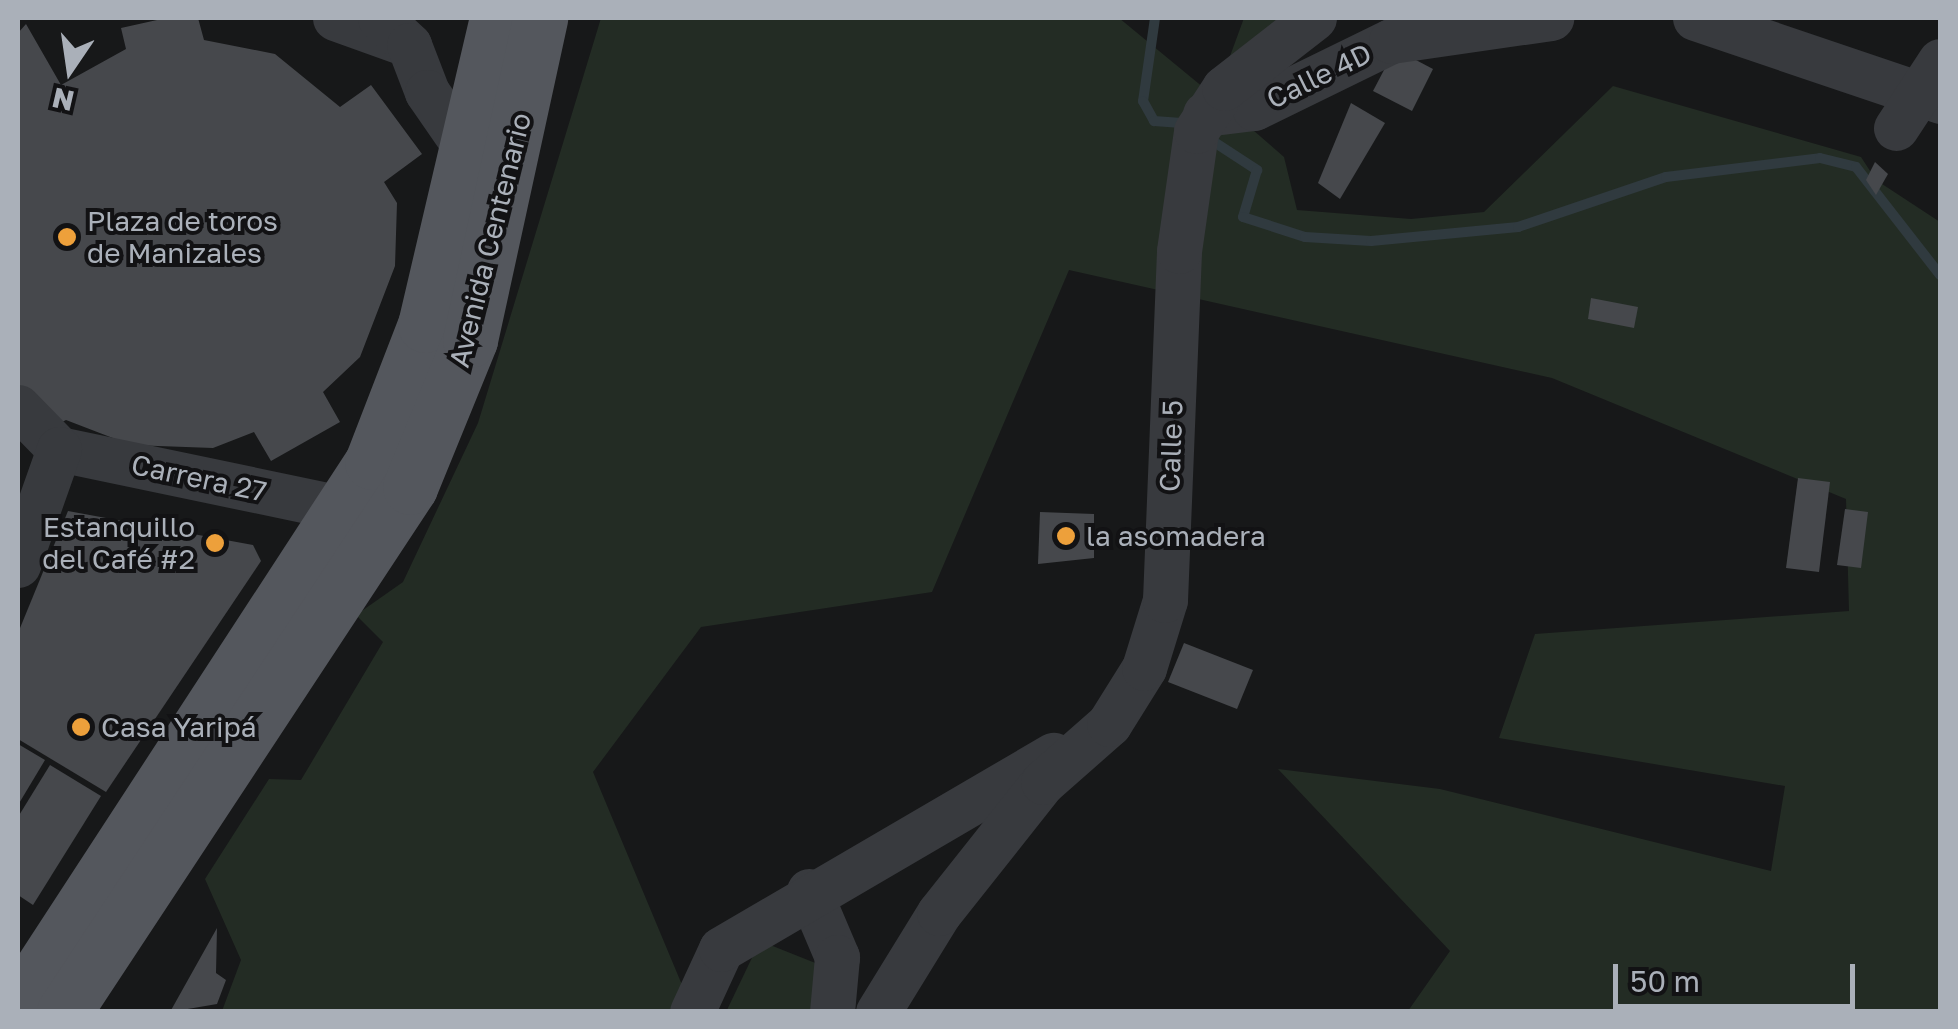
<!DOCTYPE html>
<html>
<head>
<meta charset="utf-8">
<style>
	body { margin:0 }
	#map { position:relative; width:1958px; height:1029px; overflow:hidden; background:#171819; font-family:"Golos Text",sans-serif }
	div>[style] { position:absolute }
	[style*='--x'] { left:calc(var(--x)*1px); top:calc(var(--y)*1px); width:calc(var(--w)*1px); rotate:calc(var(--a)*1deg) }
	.green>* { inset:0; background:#232c24 }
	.stream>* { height:10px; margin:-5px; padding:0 5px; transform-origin:5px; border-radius:5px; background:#303a3f }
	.building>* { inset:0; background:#46484c }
	.minor>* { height:45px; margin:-22.5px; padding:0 22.5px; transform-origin:22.5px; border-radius:22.5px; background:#383a3e }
	.major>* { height:55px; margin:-27.5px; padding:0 27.5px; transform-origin:27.5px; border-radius:27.5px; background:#54575d }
	.dots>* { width:28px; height:28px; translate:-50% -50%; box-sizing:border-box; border:5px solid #121214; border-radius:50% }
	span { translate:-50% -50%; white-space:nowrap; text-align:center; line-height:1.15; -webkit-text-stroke:8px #121214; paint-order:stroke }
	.street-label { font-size:28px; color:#aab0b9 }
	.poi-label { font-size:28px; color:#aab0b9 }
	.left { translate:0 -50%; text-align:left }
	.right { translate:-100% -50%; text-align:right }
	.frame { position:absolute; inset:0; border:20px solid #aab0b9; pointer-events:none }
	.north { position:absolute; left:20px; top:20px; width:100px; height:100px; -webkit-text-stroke:8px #121214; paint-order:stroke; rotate:193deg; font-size:28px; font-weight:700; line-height:40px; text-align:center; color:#aab0b9 }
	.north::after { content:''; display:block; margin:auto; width:35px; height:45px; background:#aab0b9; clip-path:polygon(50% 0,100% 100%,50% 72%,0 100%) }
	.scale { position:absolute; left:1613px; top:964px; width:242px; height:45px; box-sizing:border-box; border:5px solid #aab0b9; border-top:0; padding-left:12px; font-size:30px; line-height:35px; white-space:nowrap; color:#aab0b9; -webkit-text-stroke:8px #121214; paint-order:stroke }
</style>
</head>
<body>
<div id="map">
	<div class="green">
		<div style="clip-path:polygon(601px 18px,1119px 18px,1215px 97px,1244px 18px,1294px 18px,1215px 97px,1284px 157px,1297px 210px,1411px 219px,1484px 212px,1613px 86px,1861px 157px,1876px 180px,1940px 222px,1940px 1011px,1408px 1011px,1450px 951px,1278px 769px,1440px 789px,1771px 871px,1785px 786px,1499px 738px,1535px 634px,1849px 611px,1846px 499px,1552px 378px,1069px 270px,932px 592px,701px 627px,593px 772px,685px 992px,675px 1011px,222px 1011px,241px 960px,205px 879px,269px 779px,301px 780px,383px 642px,356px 615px,403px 582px,478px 423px)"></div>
		<div style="clip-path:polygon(760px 941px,848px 976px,839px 1011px,726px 1012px)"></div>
	</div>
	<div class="stream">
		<div style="--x:1155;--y:18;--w:84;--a:98.2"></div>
		<div style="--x:1143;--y:101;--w:23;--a:61"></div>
		<div style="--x:1154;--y:121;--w:31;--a:4"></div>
		<div style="--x:1208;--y:138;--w:59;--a:33.1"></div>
		<div style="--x:1257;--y:170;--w:49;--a:106.6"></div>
		<div style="--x:1243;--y:217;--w:65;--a:17.9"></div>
		<div style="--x:1305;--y:237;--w:66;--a:3.5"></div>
		<div style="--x:1371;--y:241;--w:148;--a:-5.4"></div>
		<div style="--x:1518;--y:227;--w:156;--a:-18.7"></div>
		<div style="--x:1666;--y:177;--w:155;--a:-7"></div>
		<div style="--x:1820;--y:158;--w:37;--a:14"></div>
		<div style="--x:1856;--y:167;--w:137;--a:52.1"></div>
	</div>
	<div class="building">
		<div style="clip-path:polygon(166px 18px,198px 18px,204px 40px,275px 54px,340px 107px,371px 85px,422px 154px,384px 182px,397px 203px,395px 266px,360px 357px,323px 392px,340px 422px,271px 461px,254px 432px,213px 448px,131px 445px,66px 420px,48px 429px,18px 397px,18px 33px,26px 24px,61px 85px,126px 49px,121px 28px)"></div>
		<div style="clip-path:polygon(1395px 49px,1433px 69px,1412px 111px,1373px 91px)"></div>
		<div style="clip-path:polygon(1351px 103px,1385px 123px,1340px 199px,1318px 183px)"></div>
		<div style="clip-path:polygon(1875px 162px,1888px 174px,1876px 195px,1866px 180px)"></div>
		<div style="clip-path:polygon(1591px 298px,1638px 307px,1634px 328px,1588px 319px)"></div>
		<div style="clip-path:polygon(1798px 478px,1830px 482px,1819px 572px,1786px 568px)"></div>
		<div style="clip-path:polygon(1845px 509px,1868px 512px,1861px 568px,1837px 565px)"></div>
		<div style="clip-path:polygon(68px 511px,253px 545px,261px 561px,106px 792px,18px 739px,18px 633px)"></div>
		<div style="clip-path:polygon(1040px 512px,1094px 514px,1094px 558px,1038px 564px)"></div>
		<div style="clip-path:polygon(1184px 643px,1253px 670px,1237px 709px,1168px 682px)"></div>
		<div style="clip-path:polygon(18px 744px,45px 760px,18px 805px)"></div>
		<div style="clip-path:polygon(50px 765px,101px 796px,33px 905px,18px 895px,18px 817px)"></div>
		<div style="clip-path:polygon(217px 928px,216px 973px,226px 980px,217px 1004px,170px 1012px)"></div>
	</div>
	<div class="minor">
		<div style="--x:335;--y:18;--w:77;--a:19.9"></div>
		<div style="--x:380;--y:18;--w:40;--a:43"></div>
		<div style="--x:409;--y:45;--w:50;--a:69"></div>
		<div style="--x:427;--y:92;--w:95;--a:55.3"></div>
		<div style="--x:1695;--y:18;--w:259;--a:18.7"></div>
		<div style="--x:1205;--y:114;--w:49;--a:-7"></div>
		<div style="--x:1254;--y:108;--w:153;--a:-26.1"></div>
		<div style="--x:1391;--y:41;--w:162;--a:-8.2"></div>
		<div style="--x:1896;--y:128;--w:80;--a:-56.7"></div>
		<div style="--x:18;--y:407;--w:59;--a:45.7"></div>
		<div style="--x:59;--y:449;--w:293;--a:11.8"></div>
		<div style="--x:346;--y:509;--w:26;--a:58"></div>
		<div style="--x:18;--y:565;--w:123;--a:-70.5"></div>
		<div style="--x:809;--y:891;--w:72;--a:67"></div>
		<div style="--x:837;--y:957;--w:55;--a:95.2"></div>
		<div style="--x:692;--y:1012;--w:69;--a:-65.3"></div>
		<div style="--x:721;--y:949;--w:385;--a:-30.3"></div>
		<div style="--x:878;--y:1012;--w:116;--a:-58.4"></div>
		<div style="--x:939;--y:913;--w:167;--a:-51.6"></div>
		<div style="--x:1043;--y:782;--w:88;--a:-41.3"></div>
		<div style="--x:1109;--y:724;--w:66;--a:-58"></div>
		<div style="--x:1144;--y:668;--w:71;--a:-72.8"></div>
		<div style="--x:1165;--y:600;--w:349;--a:-87.7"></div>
		<div style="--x:1179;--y:251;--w:121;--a:-81.9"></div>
		<div style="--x:1196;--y:131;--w:51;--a:-56.9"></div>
		<div style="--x:1224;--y:88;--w:114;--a:-37.9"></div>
	</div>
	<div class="major">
		<div style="--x:18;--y:1005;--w:648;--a:-56.9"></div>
		<div style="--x:372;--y:462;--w:147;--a:-68.9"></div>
		<div style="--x:425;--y:325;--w:315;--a:-76.8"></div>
		<div style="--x:64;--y:1012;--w:629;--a:-56.61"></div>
		<div style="--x:410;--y:487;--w:159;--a:-67.8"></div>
		<div style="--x:470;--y:340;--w:330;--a:-77.7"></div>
	</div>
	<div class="dots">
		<div style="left:67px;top:237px;background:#eda03b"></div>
		<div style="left:1066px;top:536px;background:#eda03b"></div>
		<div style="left:215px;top:543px;background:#eda03b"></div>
		<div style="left:81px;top:727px;background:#eda03b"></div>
	</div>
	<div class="street-label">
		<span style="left:1319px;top:76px;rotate:-26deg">Calle 4D</span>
		<span style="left:490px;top:240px;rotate:-76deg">Avenida Centenario</span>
		<span style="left:1171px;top:446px;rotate:-88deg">Calle 5</span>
		<span style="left:199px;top:478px;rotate:12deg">Carrera 27</span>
	</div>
	<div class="poi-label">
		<span class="left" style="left:87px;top:237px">Plaza de toros<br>de Manizales</span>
		<span class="right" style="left:195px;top:543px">Estanquillo<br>del Café #2</span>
		<span class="left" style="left:1086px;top:536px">la asomadera</span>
		<span class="left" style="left:101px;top:727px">Casa Yaripá</span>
	</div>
	<div class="frame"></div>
	<div class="north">N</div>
	<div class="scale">50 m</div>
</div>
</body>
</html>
